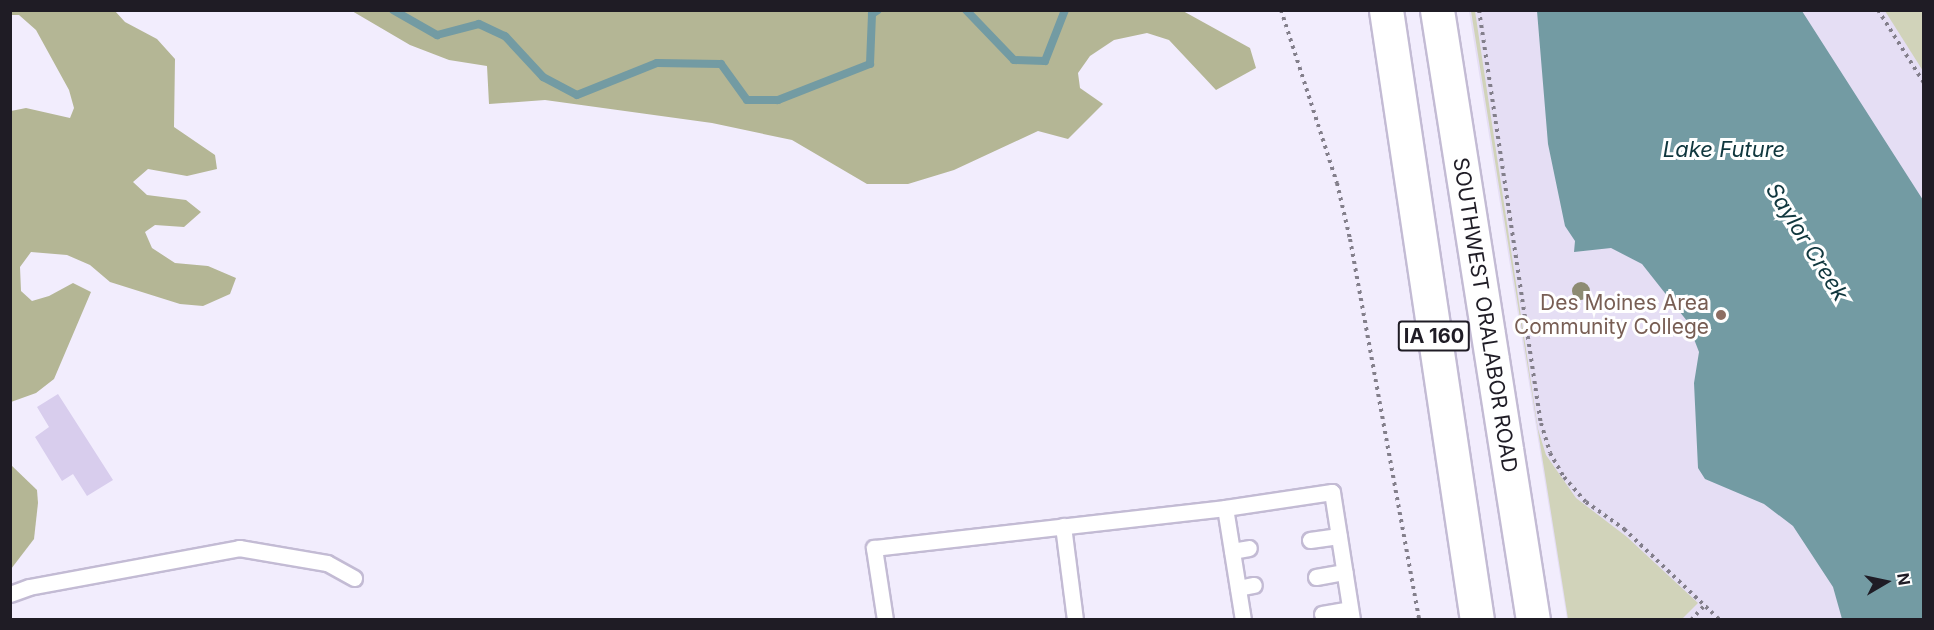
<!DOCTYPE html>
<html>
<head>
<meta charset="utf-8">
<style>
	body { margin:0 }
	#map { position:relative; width:1934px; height:630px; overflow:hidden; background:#f2edfd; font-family:Inter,sans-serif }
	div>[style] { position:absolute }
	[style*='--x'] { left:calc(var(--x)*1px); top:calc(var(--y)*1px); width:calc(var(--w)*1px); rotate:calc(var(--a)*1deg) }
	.education>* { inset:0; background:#e5def4 }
	.green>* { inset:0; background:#d1d3ba }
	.forest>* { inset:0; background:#b4b695 }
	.water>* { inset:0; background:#739ba3 }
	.stream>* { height:8px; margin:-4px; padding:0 4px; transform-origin:4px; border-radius:4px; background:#739ba3 }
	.building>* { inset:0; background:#d8cded }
	.path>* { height:4px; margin-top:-2px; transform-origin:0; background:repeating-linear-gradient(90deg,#837f8b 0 3px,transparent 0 7.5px) }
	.roads { filter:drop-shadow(2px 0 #c3bbd4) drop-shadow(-2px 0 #c3bbd4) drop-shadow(0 2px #c3bbd4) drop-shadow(0 -2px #c3bbd4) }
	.lane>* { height:15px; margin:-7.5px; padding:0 7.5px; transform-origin:7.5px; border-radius:7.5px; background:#fff }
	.primary>* { height:33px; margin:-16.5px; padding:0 16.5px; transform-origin:16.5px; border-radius:16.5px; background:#fff }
	.trees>* { width:18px; height:18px; margin:-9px; border-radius:50%; background:#8d8b72 }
	.dots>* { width:16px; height:16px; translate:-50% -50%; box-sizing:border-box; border:3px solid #fff; border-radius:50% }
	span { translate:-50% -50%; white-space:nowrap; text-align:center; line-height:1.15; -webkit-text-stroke:6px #fff; paint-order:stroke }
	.shield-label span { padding:2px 4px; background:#fff; border:2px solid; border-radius:4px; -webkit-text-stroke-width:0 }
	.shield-label { font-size:20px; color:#1f1c25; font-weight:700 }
	.education-label { font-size:21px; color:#785e54 }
	.right { translate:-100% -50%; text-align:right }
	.street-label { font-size:21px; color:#1f1c25 }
	.water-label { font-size:22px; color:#10373e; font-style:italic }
	.frame { position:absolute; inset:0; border:12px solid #1f1c25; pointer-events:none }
	.north { position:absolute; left:1856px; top:552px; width:60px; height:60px; -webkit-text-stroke:4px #fff; paint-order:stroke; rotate:81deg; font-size:16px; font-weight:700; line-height:24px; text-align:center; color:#1f1c25 }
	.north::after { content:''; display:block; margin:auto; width:21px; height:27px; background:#1f1c25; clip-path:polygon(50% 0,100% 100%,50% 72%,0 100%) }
</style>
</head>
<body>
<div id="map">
	<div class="education">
		<div style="clip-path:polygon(1469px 11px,1923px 11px,1923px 619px,1567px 619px)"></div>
	</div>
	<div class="green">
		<div style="clip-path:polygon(1471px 11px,1475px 11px,1538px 429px,1546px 455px,1576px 498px,1627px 537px,1698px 603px,1682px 619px,1568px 619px)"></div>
		<div style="clip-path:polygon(1885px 11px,1923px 11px,1923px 71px)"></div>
	</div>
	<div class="forest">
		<div style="clip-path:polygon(10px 11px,115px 11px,125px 22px,157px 39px,175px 59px,174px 127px,215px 155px,217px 169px,187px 176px,148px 169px,133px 182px,147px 195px,186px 200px,201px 212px,184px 227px,155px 225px,145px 232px,152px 248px,175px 263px,208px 266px,236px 278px,230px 294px,203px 306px,180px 304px,110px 282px,90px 265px,67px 255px,31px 252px,20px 267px,21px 291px,32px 301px,49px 296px,73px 283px,91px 292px,54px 379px,36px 393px,11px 402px,11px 111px,26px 108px,70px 118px,74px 108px,69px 90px,36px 30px,19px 15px,11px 15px)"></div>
		<div style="clip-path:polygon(352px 11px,1183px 11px,1250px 48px,1256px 68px,1216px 90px,1169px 40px,1147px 33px,1114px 40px,1090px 56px,1078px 73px,1080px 88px,1103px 104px,1068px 139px,1038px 131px,954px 170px,908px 184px,867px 184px,792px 140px,712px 123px,545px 100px,489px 104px,487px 66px,449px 60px,410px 45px)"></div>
		<div style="clip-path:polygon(10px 464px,37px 490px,38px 503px,34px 539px,11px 569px)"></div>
	</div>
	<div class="water">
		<div style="clip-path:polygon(1537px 11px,1802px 11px,1923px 200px,1923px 619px,1842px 619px,1833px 587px,1793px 526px,1764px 504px,1705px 479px,1698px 468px,1694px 383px,1699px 352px,1687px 321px,1642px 264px,1611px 248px,1574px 252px,1575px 241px,1565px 226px,1548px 144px)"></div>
	</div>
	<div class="stream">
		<div style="--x:393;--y:10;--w:51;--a:29.6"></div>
		<div style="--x:437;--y:35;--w:43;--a:-14.7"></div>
		<div style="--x:479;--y:24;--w:29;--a:25"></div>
		<div style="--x:505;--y:36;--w:56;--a:47.2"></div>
		<div style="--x:543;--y:77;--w:38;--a:28"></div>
		<div style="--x:577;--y:95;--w:86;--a:-21.8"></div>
		<div style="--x:657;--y:63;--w:64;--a:0.9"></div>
		<div style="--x:721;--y:64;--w:44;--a:54.2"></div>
		<div style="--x:747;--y:100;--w:31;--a:0"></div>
		<div style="--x:778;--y:100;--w:99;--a:-21.4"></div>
		<div style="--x:870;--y:64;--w:50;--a:-87.7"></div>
		<div style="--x:872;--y:14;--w:7;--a:-34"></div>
		<div style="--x:966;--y:10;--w:69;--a:46.2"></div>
		<div style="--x:1014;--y:60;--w:31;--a:2"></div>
		<div style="--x:1045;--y:61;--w:55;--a:-68.6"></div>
	</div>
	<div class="building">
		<div style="clip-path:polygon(58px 394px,113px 480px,87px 496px,73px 474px,62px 481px,35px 437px,49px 427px,37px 407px)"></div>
	</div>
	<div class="path">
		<div style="--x:1281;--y:10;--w:182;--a:72.1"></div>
		<div style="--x:1337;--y:183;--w:57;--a:76.9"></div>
		<div style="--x:1350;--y:239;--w:387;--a:79.7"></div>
		<div style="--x:1479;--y:10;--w:418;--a:81.5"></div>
		<div style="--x:1541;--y:423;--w:31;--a:73"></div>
		<div style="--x:1550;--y:453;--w:28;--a:60"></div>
		<div style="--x:1564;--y:477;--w:33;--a:49"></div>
		<div style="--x:1586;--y:502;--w:47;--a:35.4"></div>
		<div style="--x:1624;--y:529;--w:132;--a:43.5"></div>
		<div style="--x:1878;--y:10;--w:86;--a:57.8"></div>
		<div style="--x:1691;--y:620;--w:21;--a:-47"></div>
	</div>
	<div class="roads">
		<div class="lane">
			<div style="--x:1063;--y:526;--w:95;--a:82.7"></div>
			<div style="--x:1310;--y:540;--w:29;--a:-8"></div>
			<div style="--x:1232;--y:551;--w:17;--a:-10"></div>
			<div style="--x:1316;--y:577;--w:29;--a:-10"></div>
			<div style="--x:1238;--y:588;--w:16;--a:-11"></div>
			<div style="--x:10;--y:594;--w:20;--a:-20"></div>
			<div style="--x:29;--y:587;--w:214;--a:-10.5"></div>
			<div style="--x:239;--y:548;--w:89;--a:9.7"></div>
			<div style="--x:327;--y:563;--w:31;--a:29"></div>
			<div style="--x:1322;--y:614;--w:28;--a:-10"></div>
			<div style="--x:885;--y:620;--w:73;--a:-98.7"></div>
			<div style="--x:874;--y:548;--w:353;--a:-6.5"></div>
			<div style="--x:1243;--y:620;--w:113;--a:-99.1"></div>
			<div style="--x:1225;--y:508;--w:108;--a:-8.5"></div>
			<div style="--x:1332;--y:492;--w:130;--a:81.1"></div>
		</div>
		<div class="primary">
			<div style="--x:1386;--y:10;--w:617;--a:81.52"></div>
			<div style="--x:1437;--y:10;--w:618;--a:81.06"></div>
		</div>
	</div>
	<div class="trees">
		<div style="left:1581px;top:291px"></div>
	</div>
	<div class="dots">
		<div style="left:1721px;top:315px;background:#8d6e63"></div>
	</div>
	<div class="shield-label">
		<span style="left:1434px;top:336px">IA 160</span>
	</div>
	<div class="education-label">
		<span class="right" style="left:1709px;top:315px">Des Moines Area<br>Community College</span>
	</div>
	<div class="street-label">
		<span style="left:1485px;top:315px;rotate:81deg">SOUTHWEST ORALABOR ROAD</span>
	</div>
	<div class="water-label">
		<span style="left:1724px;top:150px">Lake Future</span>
		<span style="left:1807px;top:242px;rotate:58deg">Saylor Creek</span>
	</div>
	<div class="frame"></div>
	<div class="north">N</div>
</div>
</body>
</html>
